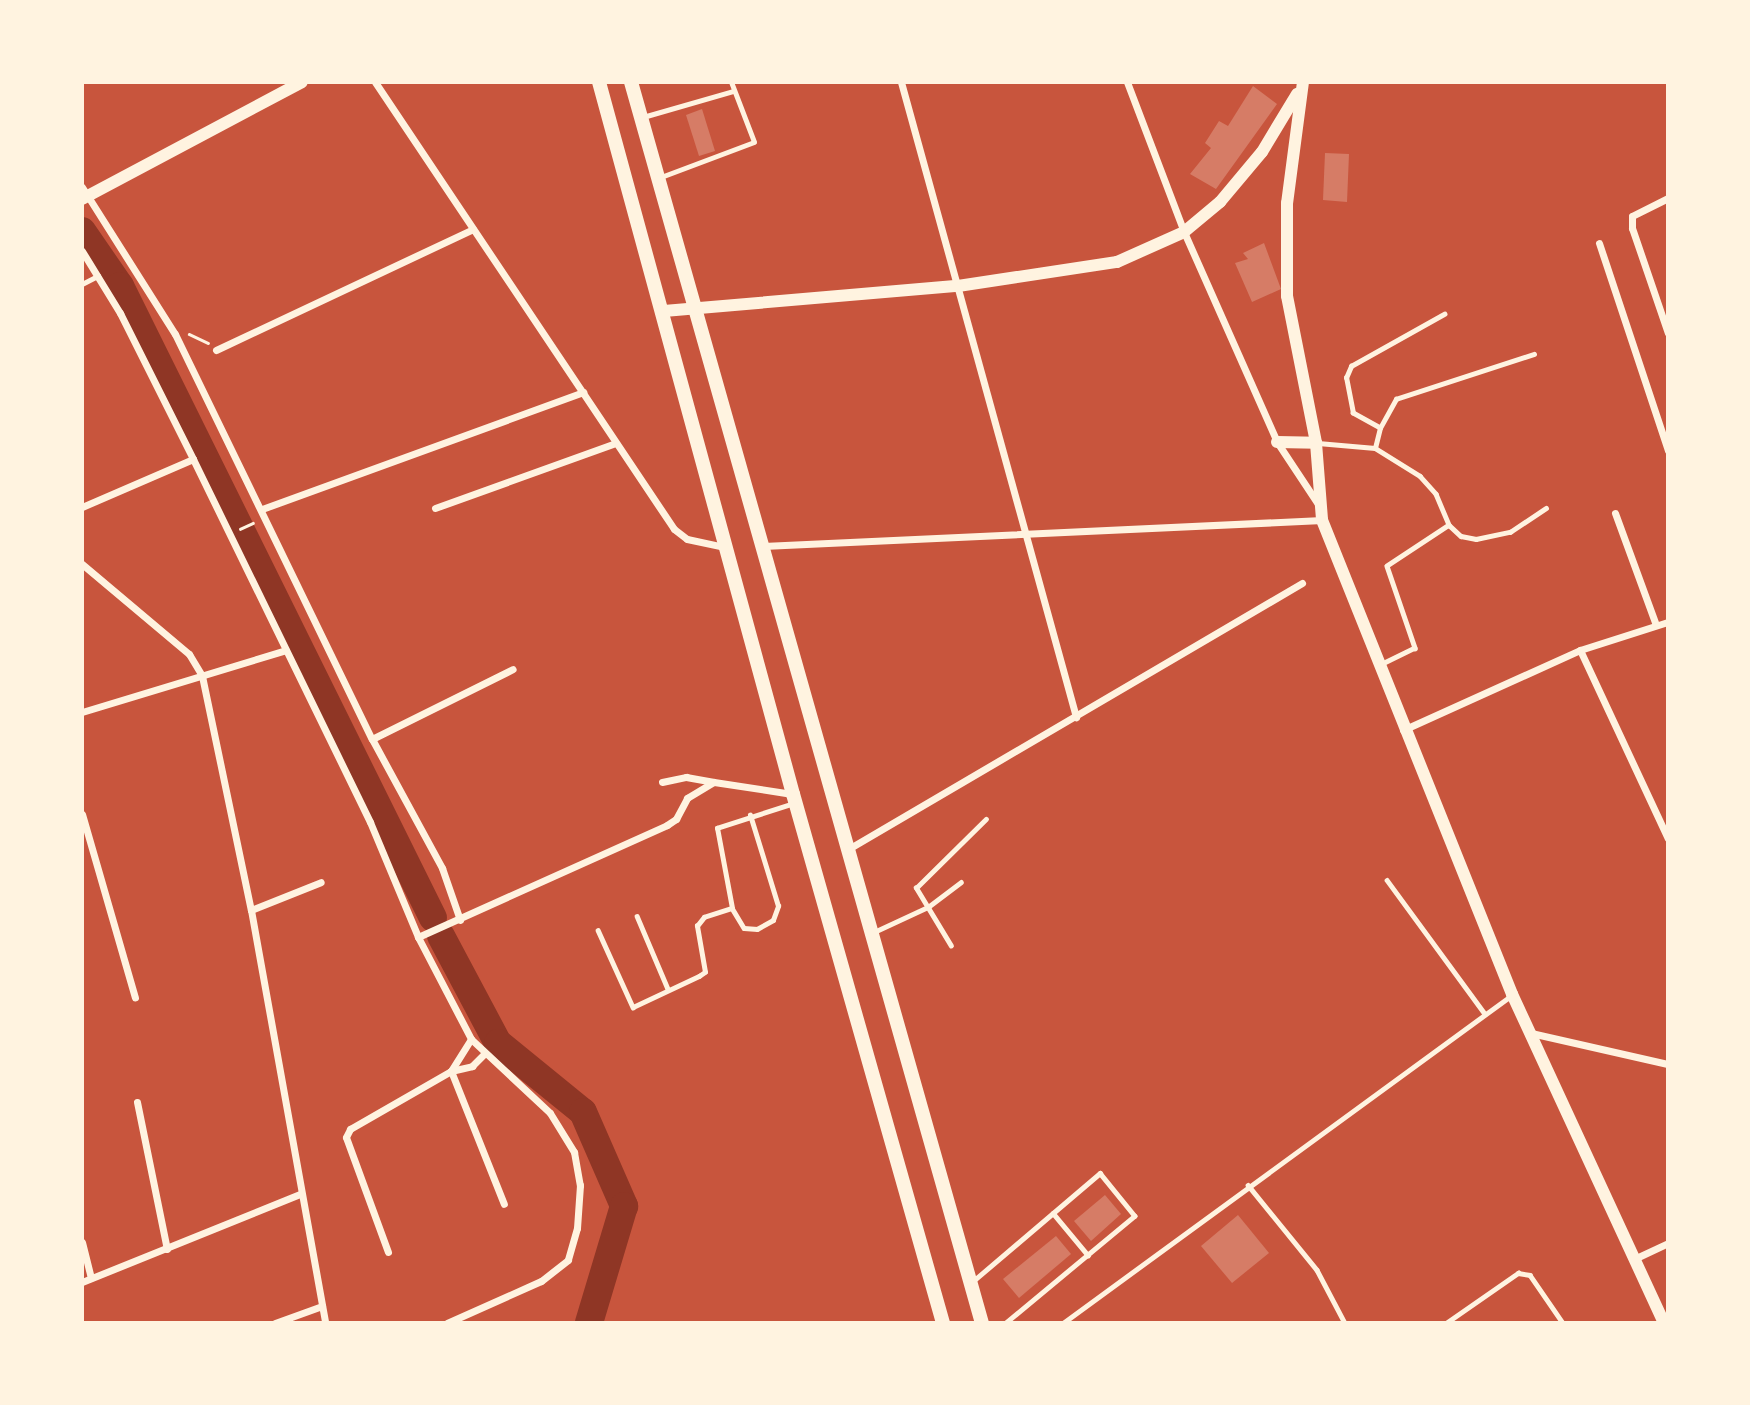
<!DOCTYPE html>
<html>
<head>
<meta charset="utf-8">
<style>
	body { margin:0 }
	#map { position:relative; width:1750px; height:1405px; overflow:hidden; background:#c8553d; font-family:Rubik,sans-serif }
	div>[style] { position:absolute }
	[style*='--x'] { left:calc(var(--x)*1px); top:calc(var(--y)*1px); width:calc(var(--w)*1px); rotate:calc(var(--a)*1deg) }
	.river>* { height:28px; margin:-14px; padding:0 14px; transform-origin:14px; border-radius:14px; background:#8f3625 }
	.building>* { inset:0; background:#d67c66 }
	.path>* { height:2.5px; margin:-1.25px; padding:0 1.25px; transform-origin:1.25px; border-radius:1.25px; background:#fff3e0 }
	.service>* { height:4.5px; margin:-2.25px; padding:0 2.25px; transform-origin:2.25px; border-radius:2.25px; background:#fff3e0 }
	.minor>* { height:7px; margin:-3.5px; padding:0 3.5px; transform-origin:3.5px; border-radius:3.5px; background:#fff3e0 }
	.tertiary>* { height:12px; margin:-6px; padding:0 6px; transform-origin:6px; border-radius:6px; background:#fff3e0 }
	.secondary>* { height:12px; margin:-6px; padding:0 6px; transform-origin:6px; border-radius:6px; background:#fff3e0 }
	.primary>* { height:14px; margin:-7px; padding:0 7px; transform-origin:7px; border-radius:7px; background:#fff3e0 }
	span { translate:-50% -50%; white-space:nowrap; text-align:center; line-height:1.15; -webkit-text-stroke:5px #fff3e0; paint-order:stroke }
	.frame { position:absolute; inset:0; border:84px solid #fff3e0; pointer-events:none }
</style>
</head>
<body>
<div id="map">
	<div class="river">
		<div style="--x:82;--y:231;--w:67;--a:55.4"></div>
		<div style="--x:120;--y:286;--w:705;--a:63.65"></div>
		<div style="--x:441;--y:936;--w:121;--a:62"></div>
		<div style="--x:498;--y:1043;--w:109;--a:39.1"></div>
		<div style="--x:583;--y:1112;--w:103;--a:66.4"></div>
		<div style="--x:624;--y:1206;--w:122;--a:106.7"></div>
	</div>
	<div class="building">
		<div style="clip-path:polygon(1253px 86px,1277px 104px,1216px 189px,1190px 174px,1211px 148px,1205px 143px,1219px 121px,1228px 126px)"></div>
		<div style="clip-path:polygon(702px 109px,715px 151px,699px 156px,686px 115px)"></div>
		<div style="clip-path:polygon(1325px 153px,1349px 154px,1347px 202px,1323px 200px)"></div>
		<div style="clip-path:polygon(1264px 243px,1281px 289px,1252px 302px,1235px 263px,1248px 259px,1243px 253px)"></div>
		<div style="clip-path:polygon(1105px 1195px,1121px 1214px,1091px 1241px,1074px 1221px)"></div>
		<div style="clip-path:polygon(1238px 1215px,1269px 1253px,1232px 1283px,1201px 1246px)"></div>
		<div style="clip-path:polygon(1056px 1236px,1071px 1254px,1019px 1298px,1003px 1279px)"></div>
	</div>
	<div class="path">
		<div style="--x:189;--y:334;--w:21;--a:25"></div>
		<div style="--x:240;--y:529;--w:14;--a:-25"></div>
	</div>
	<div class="service">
		<div style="--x:643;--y:117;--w:94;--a:-16.1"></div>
		<div style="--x:661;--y:177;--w:99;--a:-20.6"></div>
		<div style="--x:754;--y:142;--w:64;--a:-111"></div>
		<div style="--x:82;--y:284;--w:18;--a:-27"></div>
		<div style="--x:1380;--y:428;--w:31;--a:-151"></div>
		<div style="--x:1353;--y:413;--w:36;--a:-101"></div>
		<div style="--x:1346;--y:378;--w:13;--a:-67"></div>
		<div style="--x:1351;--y:366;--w:107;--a:-29.2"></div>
		<div style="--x:1318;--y:443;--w:57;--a:5"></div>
		<div style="--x:1375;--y:448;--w:53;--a:31.9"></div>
		<div style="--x:1420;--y:476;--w:24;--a:48"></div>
		<div style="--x:1436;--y:494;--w:34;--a:67"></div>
		<div style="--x:1449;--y:525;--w:74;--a:146.5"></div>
		<div style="--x:1387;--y:566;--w:87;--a:71.1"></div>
		<div style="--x:1415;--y:648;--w:37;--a:154"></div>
		<div style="--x:1375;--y:448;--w:21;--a:-76"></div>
		<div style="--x:1380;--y:428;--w:33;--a:-61"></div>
		<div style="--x:1396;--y:399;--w:145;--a:-18.1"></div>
		<div style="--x:1449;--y:525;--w:16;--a:43"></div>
		<div style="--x:1461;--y:536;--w:15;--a:11"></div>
		<div style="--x:1476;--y:539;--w:35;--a:-12"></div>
		<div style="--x:1510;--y:532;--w:43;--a:-33.7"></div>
		<div style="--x:1387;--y:880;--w:166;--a:53.8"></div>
		<div style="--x:732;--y:908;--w:23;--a:59"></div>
		<div style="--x:744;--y:928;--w:13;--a:4"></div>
		<div style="--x:757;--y:929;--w:18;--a:-29"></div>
		<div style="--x:773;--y:920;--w:15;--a:-70"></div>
		<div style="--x:778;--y:906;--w:95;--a:-107.1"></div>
		<div style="--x:637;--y:916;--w:79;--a:67"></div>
		<div style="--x:598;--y:930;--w:85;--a:65.6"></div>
		<div style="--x:633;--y:1007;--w:73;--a:-25.2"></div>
		<div style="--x:699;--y:976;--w:7;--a:-34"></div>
		<div style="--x:705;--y:972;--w:47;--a:-99.9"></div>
		<div style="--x:697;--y:926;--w:11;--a:-52"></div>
		<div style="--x:704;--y:917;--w:29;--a:-18"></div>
		<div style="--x:732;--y:908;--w:81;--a:-100.6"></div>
		<div style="--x:717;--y:828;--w:81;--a:-18"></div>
		<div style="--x:874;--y:932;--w:60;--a:-24.8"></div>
		<div style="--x:928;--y:907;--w:41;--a:-37.1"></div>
		<div style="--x:951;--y:946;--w:68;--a:-121.1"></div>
		<div style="--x:916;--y:888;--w:98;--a:-44.6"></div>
		<div style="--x:1248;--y:1185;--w:109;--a:50.9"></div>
		<div style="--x:1317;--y:1270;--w:60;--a:62.2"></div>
		<div style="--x:1053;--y:1213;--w:55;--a:50.2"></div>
		<div style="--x:972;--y:1282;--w:168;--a:-40.4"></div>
		<div style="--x:1100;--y:1173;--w:55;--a:50.9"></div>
		<div style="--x:1135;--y:1216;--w:168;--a:140.3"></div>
		<div style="--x:1063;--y:1323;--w:556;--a:-36.15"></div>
		<div style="--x:1446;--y:1323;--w:88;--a:-34.8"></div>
		<div style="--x:1518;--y:1273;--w:12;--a:9"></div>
		<div style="--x:1530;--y:1275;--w:58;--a:55.5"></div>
	</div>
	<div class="minor">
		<div style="--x:375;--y:82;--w:538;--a:56.22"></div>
		<div style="--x:674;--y:529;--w:16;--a:38"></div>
		<div style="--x:687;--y:539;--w:40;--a:12"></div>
		<div style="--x:901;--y:82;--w:659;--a:74.59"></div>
		<div style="--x:1127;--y:82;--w:160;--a:69.2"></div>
		<div style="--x:1184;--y:232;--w:230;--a:66.1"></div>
		<div style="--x:1277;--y:442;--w:74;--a:56.5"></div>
		<div style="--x:82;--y:187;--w:174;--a:57.7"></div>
		<div style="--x:175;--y:334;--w:450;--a:64.1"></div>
		<div style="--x:372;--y:739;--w:147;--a:61.5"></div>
		<div style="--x:442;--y:868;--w:55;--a:70.9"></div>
		<div style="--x:1668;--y:198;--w:40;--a:153.4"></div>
		<div style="--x:1632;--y:216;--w:12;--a:90"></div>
		<div style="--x:1632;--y:228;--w:111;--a:71.1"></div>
		<div style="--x:1599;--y:243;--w:219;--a:71.6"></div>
		<div style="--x:82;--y:251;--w:73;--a:58.5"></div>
		<div style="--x:120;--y:313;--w:163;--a:63.4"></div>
		<div style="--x:193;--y:459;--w:404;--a:64"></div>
		<div style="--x:370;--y:822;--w:125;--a:67.3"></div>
		<div style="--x:418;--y:937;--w:115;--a:62.5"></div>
		<div style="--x:471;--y:1039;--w:108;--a:43.1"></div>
		<div style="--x:550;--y:1113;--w:46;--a:58.4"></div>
		<div style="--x:574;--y:1152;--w:34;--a:80"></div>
		<div style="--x:580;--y:1185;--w:43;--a:94"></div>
		<div style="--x:577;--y:1228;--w:33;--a:106"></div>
		<div style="--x:568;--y:1260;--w:34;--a:142"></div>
		<div style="--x:541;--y:1281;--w:103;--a:155.9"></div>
		<div style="--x:216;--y:350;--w:284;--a:-25.2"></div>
		<div style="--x:82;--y:507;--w:121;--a:-23.4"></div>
		<div style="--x:435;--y:508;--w:192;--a:-19.8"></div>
		<div style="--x:262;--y:509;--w:342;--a:-20"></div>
		<div style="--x:1615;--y:513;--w:119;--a:69.9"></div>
		<div style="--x:763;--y:546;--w:560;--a:-2.66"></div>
		<div style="--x:82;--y:564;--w:140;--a:40.1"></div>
		<div style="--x:189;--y:654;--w:26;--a:59"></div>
		<div style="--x:202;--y:676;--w:239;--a:78.2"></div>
		<div style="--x:251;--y:910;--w:420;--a:79.8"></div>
		<div style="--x:1580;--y:650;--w:208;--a:65"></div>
		<div style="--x:82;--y:712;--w:213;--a:-16.9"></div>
		<div style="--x:1403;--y:730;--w:194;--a:-24.3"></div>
		<div style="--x:1580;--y:650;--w:92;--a:-17.7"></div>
		<div style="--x:372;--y:739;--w:157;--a:-26.4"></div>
		<div style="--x:662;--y:782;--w:25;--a:-12"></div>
		<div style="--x:686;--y:777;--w:27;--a:10"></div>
		<div style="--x:82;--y:814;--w:191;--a:73.9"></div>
		<div style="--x:850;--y:848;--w:524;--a:-30.38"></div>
		<div style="--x:251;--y:910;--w:75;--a:-21.8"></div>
		<div style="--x:418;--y:937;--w:273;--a:-24.2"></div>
		<div style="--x:667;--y:825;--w:11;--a:-34"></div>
		<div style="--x:676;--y:819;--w:24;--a:-62"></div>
		<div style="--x:687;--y:798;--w:31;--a:-31"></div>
		<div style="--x:714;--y:782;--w:79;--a:8.7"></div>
		<div style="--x:1531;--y:1033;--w:140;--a:12.8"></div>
		<div style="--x:471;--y:1039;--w:38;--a:122"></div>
		<div style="--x:451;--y:1071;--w:143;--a:68.3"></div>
		<div style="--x:137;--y:1102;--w:150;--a:78.5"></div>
		<div style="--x:82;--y:1242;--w:37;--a:76"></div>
		<div style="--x:388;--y:1252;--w:122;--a:-110.1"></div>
		<div style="--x:346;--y:1137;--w:9;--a:-63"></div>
		<div style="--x:350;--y:1129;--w:116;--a:-29.9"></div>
		<div style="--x:451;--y:1071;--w:22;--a:-13"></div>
		<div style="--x:472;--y:1066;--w:17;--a:-45"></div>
		<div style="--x:1634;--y:1259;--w:38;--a:-25"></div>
		<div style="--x:82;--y:1282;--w:235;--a:-22"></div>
		<div style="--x:275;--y:1323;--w:50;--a:-19.9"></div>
	</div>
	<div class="tertiary">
		<div style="--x:82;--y:199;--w:249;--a:-28"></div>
	</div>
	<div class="secondary">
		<div style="--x:1303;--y:82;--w:122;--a:97.5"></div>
		<div style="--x:1287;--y:203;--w:93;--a:90"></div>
		<div style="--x:1287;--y:296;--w:150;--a:78.8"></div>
		<div style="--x:1316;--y:443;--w:77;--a:85.5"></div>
		<div style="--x:1322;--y:520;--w:511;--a:68.16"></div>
		<div style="--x:1512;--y:994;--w:362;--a:65.2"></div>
		<div style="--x:664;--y:311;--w:295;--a:-4.9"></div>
		<div style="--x:958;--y:286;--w:161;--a:-8.6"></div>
		<div style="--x:1117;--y:262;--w:73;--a:-24.1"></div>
		<div style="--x:1184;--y:232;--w:47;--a:-39.8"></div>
		<div style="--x:1220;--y:202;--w:65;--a:-50"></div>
		<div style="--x:1262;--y:152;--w:68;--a:-58.9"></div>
		<div style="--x:1277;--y:442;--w:39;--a:1"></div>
	</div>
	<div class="primary">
		<div style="--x:599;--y:82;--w:738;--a:74.76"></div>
		<div style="--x:793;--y:794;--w:550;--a:74.17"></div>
		<div style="--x:631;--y:82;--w:1290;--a:74.21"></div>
	</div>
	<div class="frame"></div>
</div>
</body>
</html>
